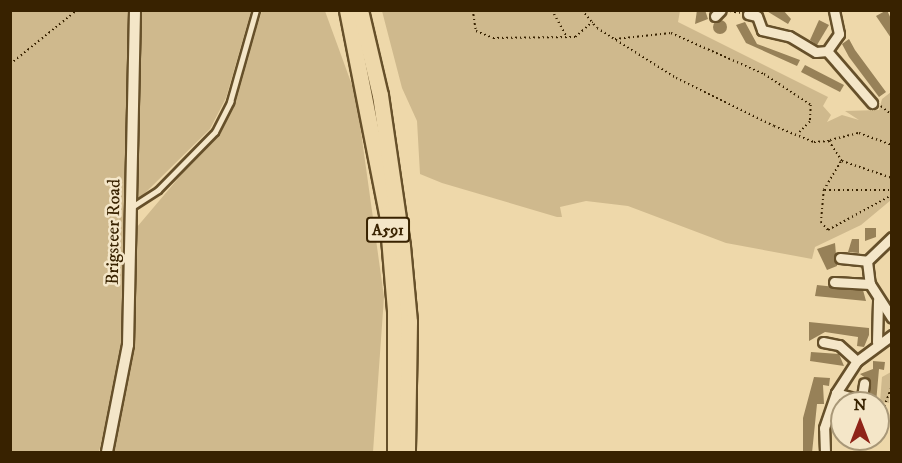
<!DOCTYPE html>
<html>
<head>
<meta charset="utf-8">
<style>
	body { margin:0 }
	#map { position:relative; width:902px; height:463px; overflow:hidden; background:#eed8aa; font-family:"IM FELL DW Pica",serif }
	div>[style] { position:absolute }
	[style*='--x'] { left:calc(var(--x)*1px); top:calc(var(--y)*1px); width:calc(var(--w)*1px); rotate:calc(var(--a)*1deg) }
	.green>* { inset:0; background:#cfb98d }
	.building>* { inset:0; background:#978158 }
	.round { border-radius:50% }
	.path>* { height:1.5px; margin-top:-0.75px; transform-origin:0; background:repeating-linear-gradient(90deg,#382200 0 1.5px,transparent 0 4.5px) }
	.roads { filter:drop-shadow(2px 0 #66502a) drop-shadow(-2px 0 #66502a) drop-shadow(0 2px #66502a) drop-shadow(0 -2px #66502a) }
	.service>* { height:4.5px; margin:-2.25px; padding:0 2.25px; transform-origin:2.25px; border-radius:2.25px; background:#f4e6c8 }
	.minor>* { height:9px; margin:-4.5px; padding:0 4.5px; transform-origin:4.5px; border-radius:4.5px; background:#f4e6c8 }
	.tertiary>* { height:10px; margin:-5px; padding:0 5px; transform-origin:5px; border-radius:5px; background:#f4e6c8 }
	.trunk>* { height:15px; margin:-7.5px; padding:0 7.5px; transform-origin:7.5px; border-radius:7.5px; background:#eed8aa }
	span { translate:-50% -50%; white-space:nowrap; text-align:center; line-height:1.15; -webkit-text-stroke:5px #f4e6c8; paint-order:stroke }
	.shield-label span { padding:2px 4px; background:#f4e6c8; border:2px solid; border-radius:4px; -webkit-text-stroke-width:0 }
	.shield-label { font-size:16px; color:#382200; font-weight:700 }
	.street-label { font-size:18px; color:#382200 }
	.frame { position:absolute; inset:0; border:12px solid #382200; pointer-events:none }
	.north { position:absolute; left:830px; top:391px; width:60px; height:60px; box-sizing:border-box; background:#f4e6c8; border:2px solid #a99878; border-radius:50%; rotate:0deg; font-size:16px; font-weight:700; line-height:24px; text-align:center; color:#382200 }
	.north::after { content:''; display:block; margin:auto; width:21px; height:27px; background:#8f2418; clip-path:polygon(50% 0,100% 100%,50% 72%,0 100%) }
</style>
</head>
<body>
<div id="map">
	<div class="green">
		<div style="clip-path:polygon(10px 11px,131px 11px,122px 348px,99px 452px,11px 452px)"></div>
		<div style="clip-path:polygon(138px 11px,251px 11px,226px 98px,210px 129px,138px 200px)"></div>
		<div style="clip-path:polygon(262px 11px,325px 11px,356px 96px,384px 297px,373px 452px,110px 452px,133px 350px,137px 227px,225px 123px)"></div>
		<div style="clip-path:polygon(382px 11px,680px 11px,678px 22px,828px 97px,823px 106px,831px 115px,827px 122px,842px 115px,859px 120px,845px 111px,879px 110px,882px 99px,891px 92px,891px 200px,861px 225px,815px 247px,812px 259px,726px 243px,628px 206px,586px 201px,560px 207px,562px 217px,557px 217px,442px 183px,420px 174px,417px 121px,402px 88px)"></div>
		<div style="clip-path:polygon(891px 372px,889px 403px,880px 402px,882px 377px)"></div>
	</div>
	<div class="building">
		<div style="clip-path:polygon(697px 10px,705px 10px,708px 19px,695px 24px)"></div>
		<div style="clip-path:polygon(765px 10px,783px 10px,791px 19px,788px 24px)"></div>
		<div style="clip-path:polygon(887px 10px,891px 19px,891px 38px,876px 16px)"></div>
		<div class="round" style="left:713px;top:20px;width:14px;height:14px"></div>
		<div style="clip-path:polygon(819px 20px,829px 25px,817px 45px,810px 40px)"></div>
		<div style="clip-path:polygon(745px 22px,757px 44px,800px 60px,797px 66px,746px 43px,736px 25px)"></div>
		<div style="clip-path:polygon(849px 39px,855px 50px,886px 92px,879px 97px,849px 57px,842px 44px)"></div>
		<div style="clip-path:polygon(805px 65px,844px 85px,840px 92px,801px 72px)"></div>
		<div style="clip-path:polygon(865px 228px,876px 228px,876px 237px,865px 241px)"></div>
		<div style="clip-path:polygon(852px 239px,859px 239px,859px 253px,848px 252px)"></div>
		<div style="clip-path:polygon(835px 243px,837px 266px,827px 270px,817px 249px)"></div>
		<div style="clip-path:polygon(817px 285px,863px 290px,866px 301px,815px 296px)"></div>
		<div style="clip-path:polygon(809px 322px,869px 328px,869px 335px,864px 347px,857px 346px,858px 337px,825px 332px,809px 341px)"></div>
		<div style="clip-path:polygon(811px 352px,839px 354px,844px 366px,810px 361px)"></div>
		<div style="clip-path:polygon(873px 361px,885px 362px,884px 370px,879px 369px,876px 403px,868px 403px,870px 381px,860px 374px,873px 369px)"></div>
		<div style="clip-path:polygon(814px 377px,830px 378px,829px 386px,823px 385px,824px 404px,817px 404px,812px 453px,803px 453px,803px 418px)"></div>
		<div style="clip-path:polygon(838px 410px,842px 410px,842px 434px,835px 434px)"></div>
	</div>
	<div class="path">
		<div style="--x:473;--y:10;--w:21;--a:82"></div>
		<div style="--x:476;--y:31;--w:18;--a:22"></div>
		<div style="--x:493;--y:38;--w:82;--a:-0.7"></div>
		<div style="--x:575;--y:37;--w:23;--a:-41"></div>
		<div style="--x:552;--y:10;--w:31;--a:61"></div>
		<div style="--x:582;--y:10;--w:23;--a:50"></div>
		<div style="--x:597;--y:28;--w:93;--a:32.3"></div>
		<div style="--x:676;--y:78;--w:109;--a:26.1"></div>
		<div style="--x:774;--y:126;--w:43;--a:21.8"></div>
		<div style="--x:814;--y:142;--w:15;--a:-4"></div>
		<div style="--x:829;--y:141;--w:24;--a:57"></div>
		<div style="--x:842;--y:161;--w:53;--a:18.8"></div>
		<div style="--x:730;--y:11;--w:10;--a:11"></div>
		<div style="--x:615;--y:39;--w:56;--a:-6.1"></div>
		<div style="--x:671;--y:33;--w:102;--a:23.8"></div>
		<div style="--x:764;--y:74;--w:56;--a:33.4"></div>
		<div style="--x:811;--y:105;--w:17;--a:93"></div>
		<div style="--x:810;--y:122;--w:17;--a:135"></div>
		<div style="--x:10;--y:64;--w:86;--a:-38.9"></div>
		<div style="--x:881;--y:106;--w:14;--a:39"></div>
		<div style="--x:830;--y:140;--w:30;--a:-14"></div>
		<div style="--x:859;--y:133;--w:35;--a:20"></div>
		<div style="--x:841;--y:162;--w:33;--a:121"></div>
		<div style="--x:824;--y:190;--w:32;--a:95"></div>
		<div style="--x:821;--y:222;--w:11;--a:49"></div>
		<div style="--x:828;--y:230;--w:73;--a:-28.7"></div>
		<div style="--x:825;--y:190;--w:67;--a:0"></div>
		<div style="--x:878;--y:415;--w:14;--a:12"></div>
		<div style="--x:881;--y:415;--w:32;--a:-70"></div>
	</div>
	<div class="roads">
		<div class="service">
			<div style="--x:132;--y:207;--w:31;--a:-33"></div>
			<div style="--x:158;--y:190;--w:81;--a:-45.5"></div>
			<div style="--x:215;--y:132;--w:34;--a:-63"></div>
			<div style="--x:230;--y:102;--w:96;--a:-74.2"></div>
		</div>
		<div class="minor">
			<div style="--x:748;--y:14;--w:9;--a:13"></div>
			<div style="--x:757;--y:16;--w:15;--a:70"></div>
			<div style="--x:762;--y:30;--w:28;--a:13"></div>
			<div style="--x:789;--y:36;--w:31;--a:31"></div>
			<div style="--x:816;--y:52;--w:11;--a:-5"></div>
			<div style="--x:827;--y:51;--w:21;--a:-55"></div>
			<div style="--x:839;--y:34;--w:25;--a:-102"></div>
			<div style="--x:715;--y:16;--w:8;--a:-45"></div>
			<div style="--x:827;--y:51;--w:69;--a:49.1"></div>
			<div style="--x:892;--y:237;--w:35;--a:136"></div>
			<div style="--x:867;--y:261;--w:23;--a:83"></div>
			<div style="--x:870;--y:284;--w:40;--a:57.1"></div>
			<div style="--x:840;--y:258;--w:27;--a:6"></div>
			<div style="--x:834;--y:282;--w:36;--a:3"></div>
			<div style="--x:823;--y:342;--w:16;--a:11"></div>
			<div style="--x:839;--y:345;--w:24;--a:42"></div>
			<div style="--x:877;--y:342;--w:42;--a:-88.6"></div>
			<div style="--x:836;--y:393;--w:26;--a:16"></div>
			<div style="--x:861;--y:403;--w:20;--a:-81"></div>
			<div style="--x:825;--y:452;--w:24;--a:-92"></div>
			<div style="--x:824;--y:428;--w:37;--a:-71"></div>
			<div style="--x:836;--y:393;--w:38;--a:-57"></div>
			<div style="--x:857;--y:361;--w:44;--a:-36.6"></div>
		</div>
		<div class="tertiary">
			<div style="--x:107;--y:452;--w:109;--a:-78.9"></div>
			<div style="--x:128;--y:345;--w:335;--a:-88.8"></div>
		</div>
		<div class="trunk">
			<div style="--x:347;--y:10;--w:207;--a:78.9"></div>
			<div style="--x:387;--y:213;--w:98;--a:85.3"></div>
			<div style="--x:395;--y:311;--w:141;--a:90"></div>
			<div style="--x:360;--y:10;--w:87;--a:76.8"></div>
			<div style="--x:380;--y:95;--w:153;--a:81.7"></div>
			<div style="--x:402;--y:246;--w:76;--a:84.7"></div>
			<div style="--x:409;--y:322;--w:130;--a:90.9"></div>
		</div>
	</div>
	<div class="shield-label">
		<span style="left:388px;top:230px">A591</span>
	</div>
	<div class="street-label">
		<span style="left:114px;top:232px;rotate:-89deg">Brigsteer Road</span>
	</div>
	<div class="frame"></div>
	<div class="north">N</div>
</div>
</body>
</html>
